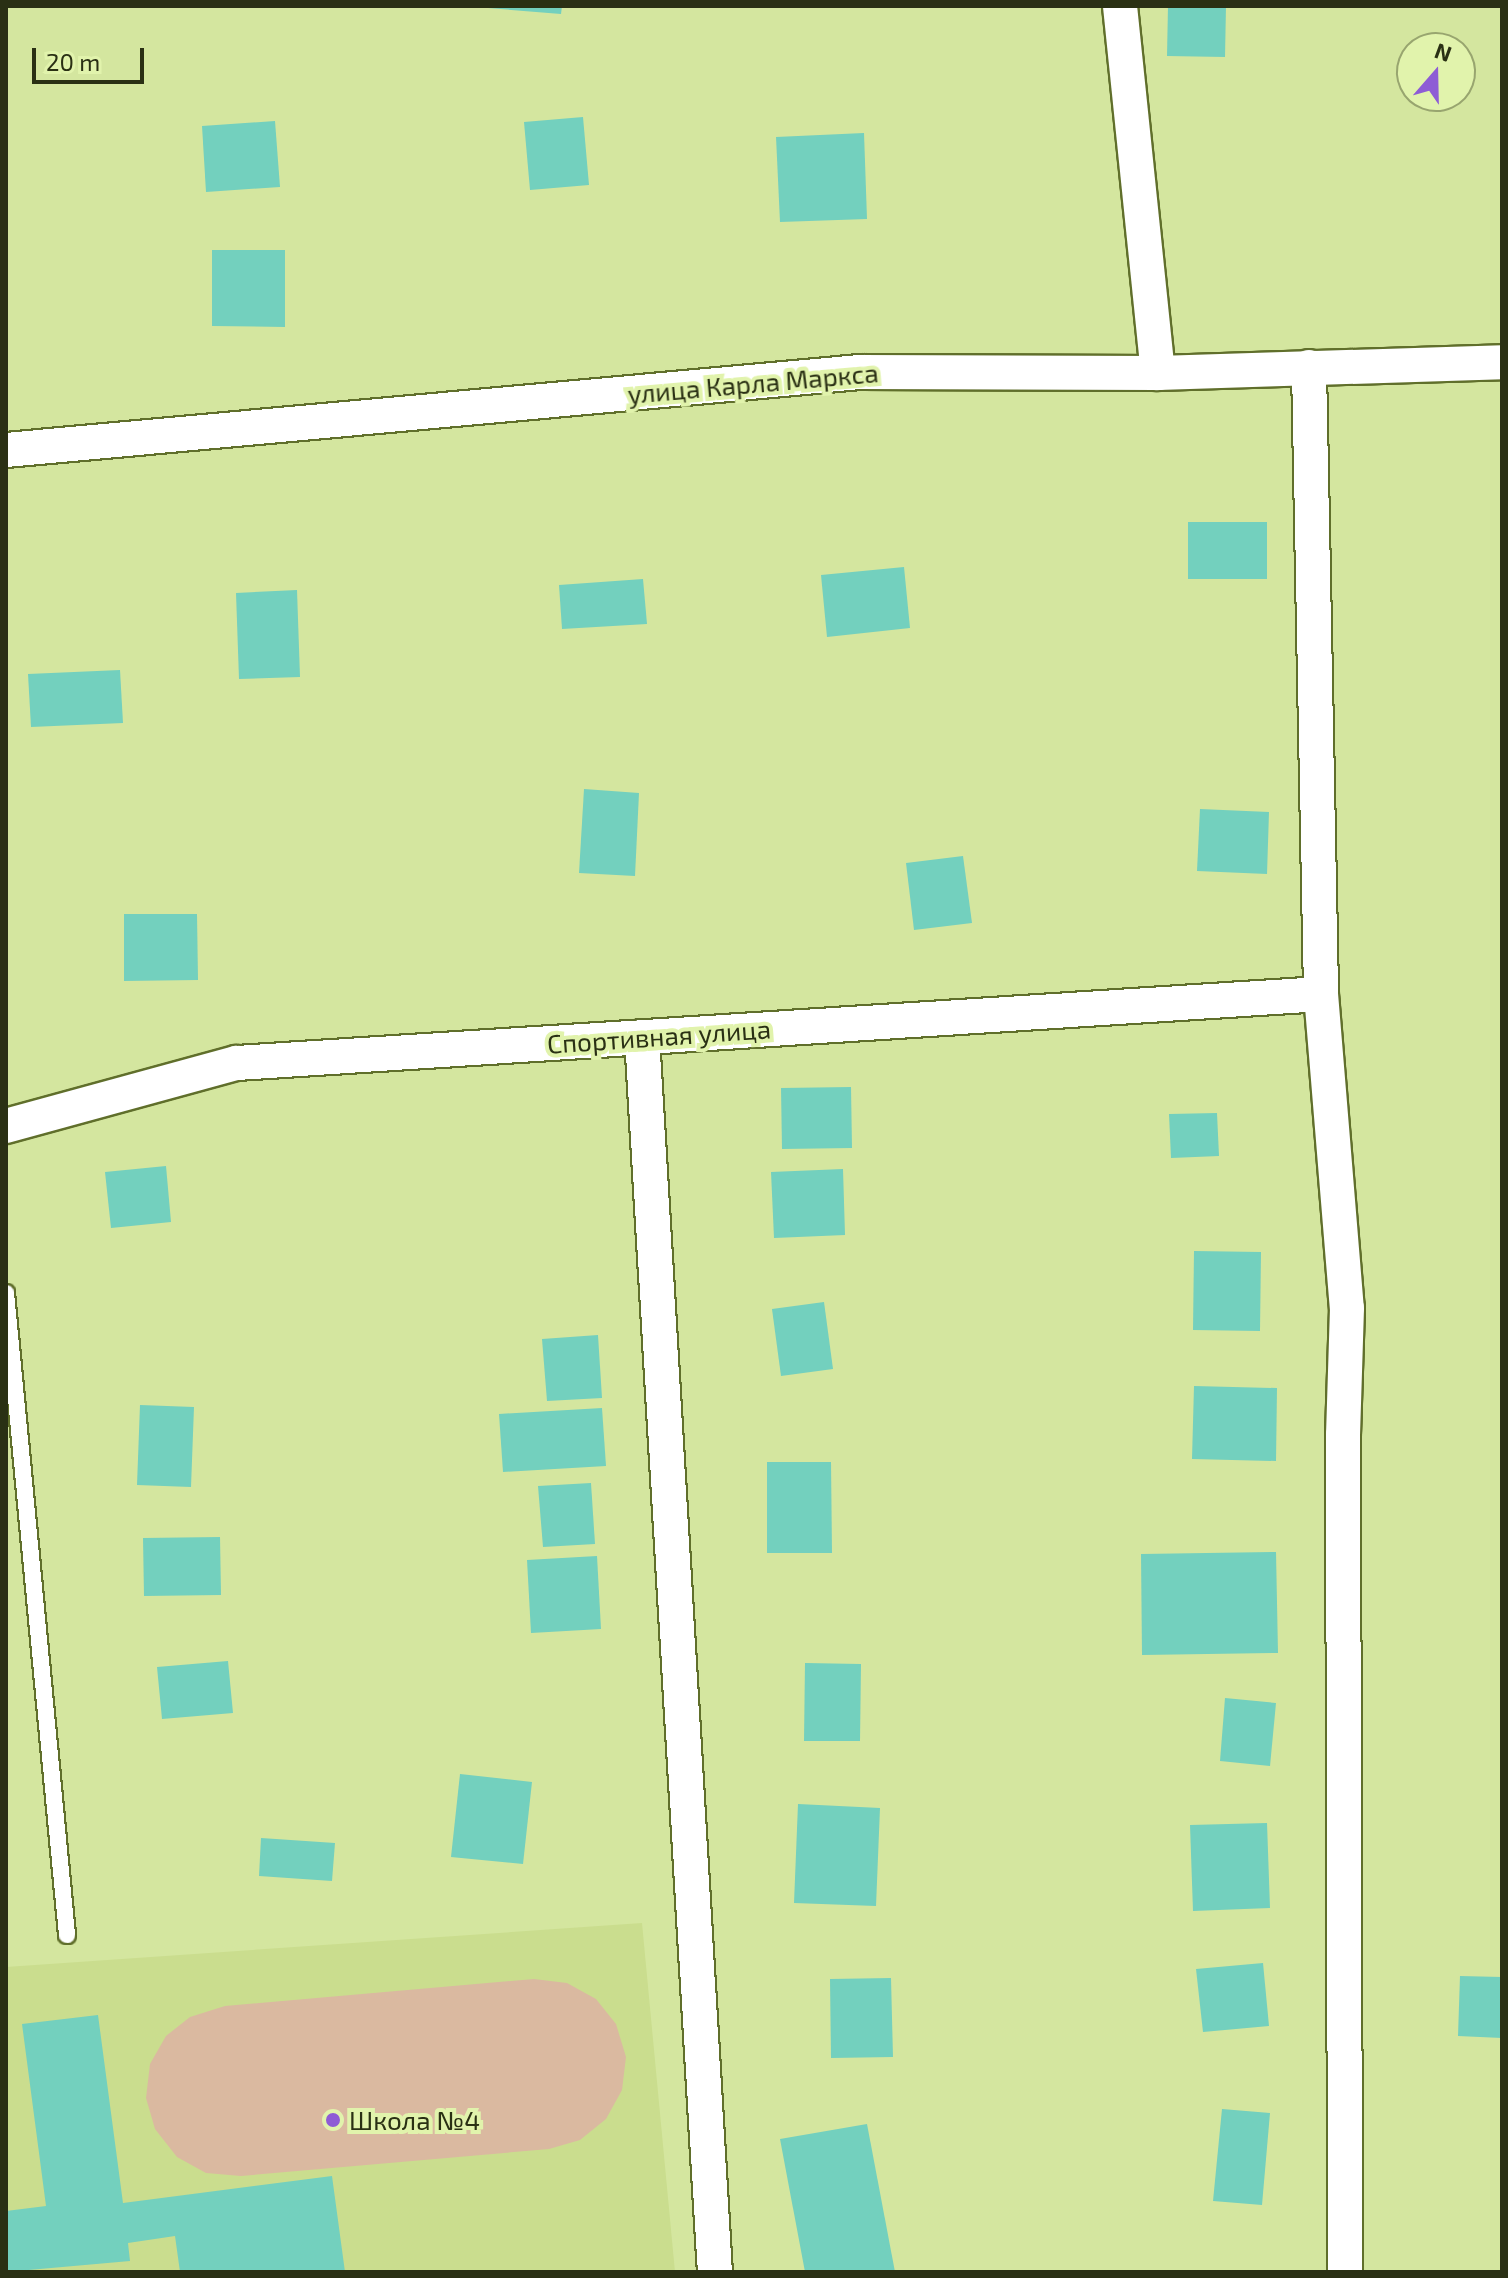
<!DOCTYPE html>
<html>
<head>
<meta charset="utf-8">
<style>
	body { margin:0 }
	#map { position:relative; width:1508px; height:2278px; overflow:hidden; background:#d4e69f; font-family:"Exo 2",sans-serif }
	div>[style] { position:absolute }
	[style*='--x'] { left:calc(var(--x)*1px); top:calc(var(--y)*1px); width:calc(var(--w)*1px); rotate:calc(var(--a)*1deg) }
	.built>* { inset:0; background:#cadd8e }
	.green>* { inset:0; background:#dab9a0 }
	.building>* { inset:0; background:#73d0be }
	.roads { filter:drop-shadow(2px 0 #606f2b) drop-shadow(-2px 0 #606f2b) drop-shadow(0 2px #606f2b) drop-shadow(0 -2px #606f2b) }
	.service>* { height:16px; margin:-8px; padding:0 8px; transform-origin:8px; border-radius:8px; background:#fff }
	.minor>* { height:34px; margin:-17px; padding:0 17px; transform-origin:17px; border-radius:17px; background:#fff }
	.dots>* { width:22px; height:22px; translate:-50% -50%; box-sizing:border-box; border:4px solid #e1f3ac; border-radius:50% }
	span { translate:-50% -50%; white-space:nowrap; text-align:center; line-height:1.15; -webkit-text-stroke:8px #e1f3ac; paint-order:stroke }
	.street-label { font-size:26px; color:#2a3014 }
	.poi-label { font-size:26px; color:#2a3014 }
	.left { translate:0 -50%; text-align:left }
	.frame { position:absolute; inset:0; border:8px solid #2a3014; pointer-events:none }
	.north { position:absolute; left:1396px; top:32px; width:80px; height:80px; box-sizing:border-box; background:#e1f3ac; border:2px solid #98a56f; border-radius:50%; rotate:20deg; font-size:22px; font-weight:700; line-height:32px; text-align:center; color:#2a3014 }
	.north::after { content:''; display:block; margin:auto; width:28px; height:36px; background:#8e5cd5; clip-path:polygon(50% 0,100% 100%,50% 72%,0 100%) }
	.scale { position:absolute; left:32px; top:48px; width:112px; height:36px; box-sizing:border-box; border:4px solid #2a3014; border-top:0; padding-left:10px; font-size:24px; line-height:28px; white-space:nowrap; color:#2a3014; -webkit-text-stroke:6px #e1f3ac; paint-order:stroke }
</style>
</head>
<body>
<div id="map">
	<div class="built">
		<div style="clip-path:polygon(642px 1923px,675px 2272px,6px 2272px,6px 1967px)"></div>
	</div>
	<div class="green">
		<div style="clip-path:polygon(534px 1979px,567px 1983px,596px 1999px,616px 2024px,626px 2057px,622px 2090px,606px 2119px,580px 2140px,549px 2149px,241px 2176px,206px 2173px,177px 2157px,155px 2129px,146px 2098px,150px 2064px,166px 2036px,190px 2017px,225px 2006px)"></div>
	</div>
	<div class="building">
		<div style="clip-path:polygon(463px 6px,562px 6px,561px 14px)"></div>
		<div style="clip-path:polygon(1168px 6px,1226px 6px,1225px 57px,1167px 56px)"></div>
		<div style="clip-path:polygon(583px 117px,589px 185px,530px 190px,524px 122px)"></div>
		<div style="clip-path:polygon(275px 121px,280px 187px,206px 192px,202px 126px)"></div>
		<div style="clip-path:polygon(864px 133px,867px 219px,780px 222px,776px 137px)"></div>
		<div style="clip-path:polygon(212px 250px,285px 250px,285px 327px,212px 326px)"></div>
		<div style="clip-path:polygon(1188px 522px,1267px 522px,1267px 579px,1188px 579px)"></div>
		<div style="clip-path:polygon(904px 567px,910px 628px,827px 637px,821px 575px)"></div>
		<div style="clip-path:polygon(643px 579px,647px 624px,562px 629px,559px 585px)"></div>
		<div style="clip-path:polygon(297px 590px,300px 677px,239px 679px,236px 593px)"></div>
		<div style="clip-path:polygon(120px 670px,123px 723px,31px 727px,28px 674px)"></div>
		<div style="clip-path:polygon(584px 789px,639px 793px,635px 876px,579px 873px)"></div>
		<div style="clip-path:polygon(1200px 809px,1269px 812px,1267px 874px,1197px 871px)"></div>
		<div style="clip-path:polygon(963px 856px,972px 923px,914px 930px,906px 863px)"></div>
		<div style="clip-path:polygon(124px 914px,197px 914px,198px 980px,124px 981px)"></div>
		<div style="clip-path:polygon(851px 1087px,852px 1148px,782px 1149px,781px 1088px)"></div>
		<div style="clip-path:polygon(1217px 1113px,1219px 1156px,1171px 1158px,1169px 1114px)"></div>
		<div style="clip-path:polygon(166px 1166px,171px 1222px,111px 1228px,105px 1172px)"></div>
		<div style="clip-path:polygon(843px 1169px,845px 1235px,774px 1238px,771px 1172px)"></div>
		<div style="clip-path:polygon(1194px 1251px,1261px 1252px,1260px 1331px,1193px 1330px)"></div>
		<div style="clip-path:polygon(824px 1302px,833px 1369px,781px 1376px,772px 1309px)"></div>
		<div style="clip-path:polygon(598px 1335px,602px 1398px,547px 1401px,542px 1339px)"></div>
		<div style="clip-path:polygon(1194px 1386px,1277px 1388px,1276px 1461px,1192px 1459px)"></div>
		<div style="clip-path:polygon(140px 1405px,194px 1407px,191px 1487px,137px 1485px)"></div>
		<div style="clip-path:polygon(602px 1408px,606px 1466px,503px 1472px,499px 1414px)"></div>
		<div style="clip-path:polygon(767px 1462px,831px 1462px,832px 1553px,767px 1553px)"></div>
		<div style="clip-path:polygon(591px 1483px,595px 1544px,543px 1547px,538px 1486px)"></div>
		<div style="clip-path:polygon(220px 1537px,221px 1595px,144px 1596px,143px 1538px)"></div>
		<div style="clip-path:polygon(1276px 1552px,1278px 1653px,1142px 1655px,1141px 1554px)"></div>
		<div style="clip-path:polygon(597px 1556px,601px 1629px,531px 1633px,527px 1560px)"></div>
		<div style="clip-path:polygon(228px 1661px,233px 1713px,162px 1719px,157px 1667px)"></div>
		<div style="clip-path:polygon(805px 1663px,861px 1664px,860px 1741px,804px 1741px)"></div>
		<div style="clip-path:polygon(1225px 1698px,1276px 1703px,1270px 1766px,1220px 1761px)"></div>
		<div style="clip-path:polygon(460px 1774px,532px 1782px,523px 1864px,451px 1857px)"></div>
		<div style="clip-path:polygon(798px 1804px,880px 1808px,876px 1906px,794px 1903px)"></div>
		<div style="clip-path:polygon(1267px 1823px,1270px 1908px,1193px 1911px,1190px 1825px)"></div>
		<div style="clip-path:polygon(261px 1838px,335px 1843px,332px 1881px,259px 1876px)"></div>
		<div style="clip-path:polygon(1263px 1963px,1269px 2026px,1203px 2032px,1196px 1969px)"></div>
		<div style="clip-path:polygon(1460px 1976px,1502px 1977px,1502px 2038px,1458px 2036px)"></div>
		<div style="clip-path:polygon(891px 1978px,893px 2057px,831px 2058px,830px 1979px)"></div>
		<div style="clip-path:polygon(98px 2015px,123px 2203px,332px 2176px,345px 2272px,180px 2272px,175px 2236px,128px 2243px,130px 2261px,6px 2272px,6px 2211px,46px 2206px,22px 2024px)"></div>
		<div style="clip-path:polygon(1222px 2109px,1270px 2113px,1262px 2205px,1213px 2201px)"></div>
		<div style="clip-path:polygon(867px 2124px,895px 2272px,805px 2272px,780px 2139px)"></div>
	</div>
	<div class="roads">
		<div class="service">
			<div style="--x:6;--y:1293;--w:645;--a:84.57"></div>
		</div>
		<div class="minor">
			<div style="--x:1120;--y:6;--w:369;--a:84.1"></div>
			<div style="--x:1309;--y:367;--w:627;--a:88.9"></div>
			<div style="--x:1321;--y:994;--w:315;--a:85.3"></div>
			<div style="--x:1347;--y:1308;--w:127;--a:91.8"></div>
			<div style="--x:1343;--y:1435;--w:837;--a:89.86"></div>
			<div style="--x:6;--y:450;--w:858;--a:-5.22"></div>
			<div style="--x:860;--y:372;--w:298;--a:0.2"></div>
			<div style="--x:1158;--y:373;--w:344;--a:-1.8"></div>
			<div style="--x:642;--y:1037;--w:1237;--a:86.62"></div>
			<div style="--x:6;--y:1126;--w:239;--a:-15.3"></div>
			<div style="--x:237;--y:1063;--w:1086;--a:-3.64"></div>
		</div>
	</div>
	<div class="dots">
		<div style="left:333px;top:2120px;background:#8e5cd5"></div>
	</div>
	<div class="street-label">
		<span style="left:753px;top:383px;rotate:-5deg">улица Карла Маркса</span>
		<span style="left:659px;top:1036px;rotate:-4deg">Спортивная улица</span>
	</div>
	<div class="poi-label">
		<span class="left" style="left:349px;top:2120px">Школа №4</span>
	</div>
	<div class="frame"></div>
	<div class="north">N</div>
	<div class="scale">20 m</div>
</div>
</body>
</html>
